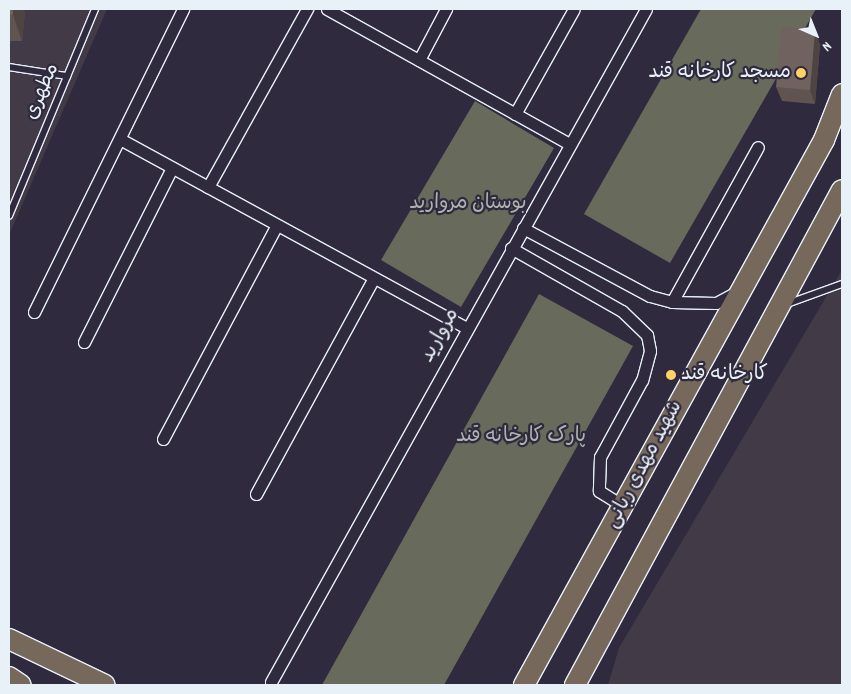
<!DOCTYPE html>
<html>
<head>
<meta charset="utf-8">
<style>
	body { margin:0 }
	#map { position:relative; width:851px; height:694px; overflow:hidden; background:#2f2a3d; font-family:Dekko,"Playpen Sans Arabic",sans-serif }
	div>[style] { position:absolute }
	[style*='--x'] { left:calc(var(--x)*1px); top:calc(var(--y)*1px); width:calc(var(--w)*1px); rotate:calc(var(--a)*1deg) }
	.built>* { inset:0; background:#423b47 }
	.green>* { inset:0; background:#686a5b }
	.roads { filter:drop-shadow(1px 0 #e8f1f8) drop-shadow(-1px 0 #e8f1f8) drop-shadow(0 1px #e8f1f8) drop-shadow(0 -1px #e8f1f8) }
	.service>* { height:5.5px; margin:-2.75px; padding:0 2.75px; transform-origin:2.75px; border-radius:2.75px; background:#2f2a3d }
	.minor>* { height:11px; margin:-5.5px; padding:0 5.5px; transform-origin:5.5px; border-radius:5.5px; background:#2f2a3d }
	.trunk>* { height:20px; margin:-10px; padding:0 10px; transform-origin:10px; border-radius:10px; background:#76695c }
	.wall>* { inset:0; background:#605451 }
	.shaded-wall>* { inset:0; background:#4e4542 }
	.building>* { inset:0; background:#70625e }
	.dots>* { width:14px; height:14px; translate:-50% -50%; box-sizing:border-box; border:2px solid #2f2a3d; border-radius:50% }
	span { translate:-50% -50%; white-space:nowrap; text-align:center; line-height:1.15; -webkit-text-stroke:4.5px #2f2a3d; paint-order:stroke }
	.poi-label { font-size:20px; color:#e8f1f8 }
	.right { translate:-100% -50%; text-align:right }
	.left { translate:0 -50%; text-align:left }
	.street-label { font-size:20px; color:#e8f1f8 }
	.park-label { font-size:20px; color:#aeb4b1 }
	.frame { position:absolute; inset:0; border:10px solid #e8f1f8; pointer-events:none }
	.north { position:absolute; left:791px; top:10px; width:50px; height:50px; -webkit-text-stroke:4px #2f2a3d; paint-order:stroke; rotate:136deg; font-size:14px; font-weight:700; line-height:20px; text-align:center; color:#e8f1f8 }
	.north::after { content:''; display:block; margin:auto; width:18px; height:22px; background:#e8f1f8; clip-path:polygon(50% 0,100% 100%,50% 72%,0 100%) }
</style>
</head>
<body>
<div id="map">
	<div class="built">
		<div style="clip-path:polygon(9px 9px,107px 9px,9px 235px)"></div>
		<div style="clip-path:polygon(842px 270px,842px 685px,608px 685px,619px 648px)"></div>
	</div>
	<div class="green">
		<div style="clip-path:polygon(701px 9px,816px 9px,670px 263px,584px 214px)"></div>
		<div style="clip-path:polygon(475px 101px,554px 148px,461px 307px,381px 260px)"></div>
		<div style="clip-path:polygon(539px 294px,633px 346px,444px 685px,322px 685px)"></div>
	</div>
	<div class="roads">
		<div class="service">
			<div style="--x:9;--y:67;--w:59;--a:8.8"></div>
			<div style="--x:9;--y:216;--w:224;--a:-67.4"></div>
			<div style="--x:787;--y:304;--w:59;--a:-20"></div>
		</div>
		<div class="minor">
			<div style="--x:327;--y:9;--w:278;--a:29.1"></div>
			<div style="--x:419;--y:60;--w:58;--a:-62.1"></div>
			<div style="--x:515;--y:114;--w:120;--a:-60.7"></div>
			<div style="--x:120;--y:139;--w:395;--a:28.6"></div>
			<div style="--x:208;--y:187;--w:204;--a:-60.9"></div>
			<div style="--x:523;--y:228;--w:144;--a:28.2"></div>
			<div style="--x:650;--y:296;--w:23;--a:15"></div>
			<div style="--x:672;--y:302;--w:44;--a:1.3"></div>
			<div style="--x:716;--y:303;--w:26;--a:-28"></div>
			<div style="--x:511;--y:248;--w:128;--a:29.6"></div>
			<div style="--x:622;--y:311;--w:35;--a:44"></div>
			<div style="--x:647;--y:335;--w:16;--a:79"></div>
			<div style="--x:650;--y:351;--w:30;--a:105"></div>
			<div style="--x:642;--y:380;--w:88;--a:118.6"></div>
			<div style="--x:600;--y:457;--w:34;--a:92"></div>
			<div style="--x:599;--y:491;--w:28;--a:32"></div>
			<div style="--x:672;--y:302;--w:177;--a:-61"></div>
			<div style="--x:34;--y:312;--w:338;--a:-63.8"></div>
			<div style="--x:84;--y:342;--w:195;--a:-63.2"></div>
			<div style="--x:163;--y:439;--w:242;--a:-62"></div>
			<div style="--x:256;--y:494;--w:246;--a:-61.4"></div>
			<div style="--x:271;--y:682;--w:770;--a:-60.87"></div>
		</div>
		<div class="trunk">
			<div style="--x:9;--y:639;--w:106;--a:25.6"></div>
			<div style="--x:9;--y:677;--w:14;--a:34"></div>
			<div style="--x:524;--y:685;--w:622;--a:-61.17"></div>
			<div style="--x:824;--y:140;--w:49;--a:-68.6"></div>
			<div style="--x:575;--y:685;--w:562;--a:-61.66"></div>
		</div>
	</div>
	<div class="wall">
		<div style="clip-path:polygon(9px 9px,25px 12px,22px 41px,9px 41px)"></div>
		<div style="clip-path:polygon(815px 30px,820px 45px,815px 104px,782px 101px,776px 87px)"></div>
	</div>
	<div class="shaded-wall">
		<div style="clip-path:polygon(13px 9px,24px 9px,25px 12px,22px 41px,13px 15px)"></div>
		<div style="clip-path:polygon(815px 30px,820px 45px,815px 104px,810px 90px)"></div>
	</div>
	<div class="building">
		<div style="clip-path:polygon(9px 9px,13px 9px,13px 15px,9px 14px)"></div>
		<div style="clip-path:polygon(782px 27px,815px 30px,810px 90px,776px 87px)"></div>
	</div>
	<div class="dots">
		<div style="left:801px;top:73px;background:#ffd166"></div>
		<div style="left:671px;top:375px;background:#ffd166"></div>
	</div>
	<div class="poi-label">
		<span class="right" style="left:791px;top:73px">مسجد کارخانه قند</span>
		<span class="left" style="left:681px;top:375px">کارخانه قند</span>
	</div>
	<div class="street-label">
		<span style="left:43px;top:92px;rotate:-67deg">مطهری</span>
		<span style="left:441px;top:336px;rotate:-61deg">مروارید</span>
		<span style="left:645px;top:465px;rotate:-62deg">شهید مهدی ربانی</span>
	</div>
	<div class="park-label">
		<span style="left:468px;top:204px">بوستان مروارید</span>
		<span style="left:521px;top:437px">پارک کارخانه قند</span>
	</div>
	<div class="frame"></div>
	<div class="north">N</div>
</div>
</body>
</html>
